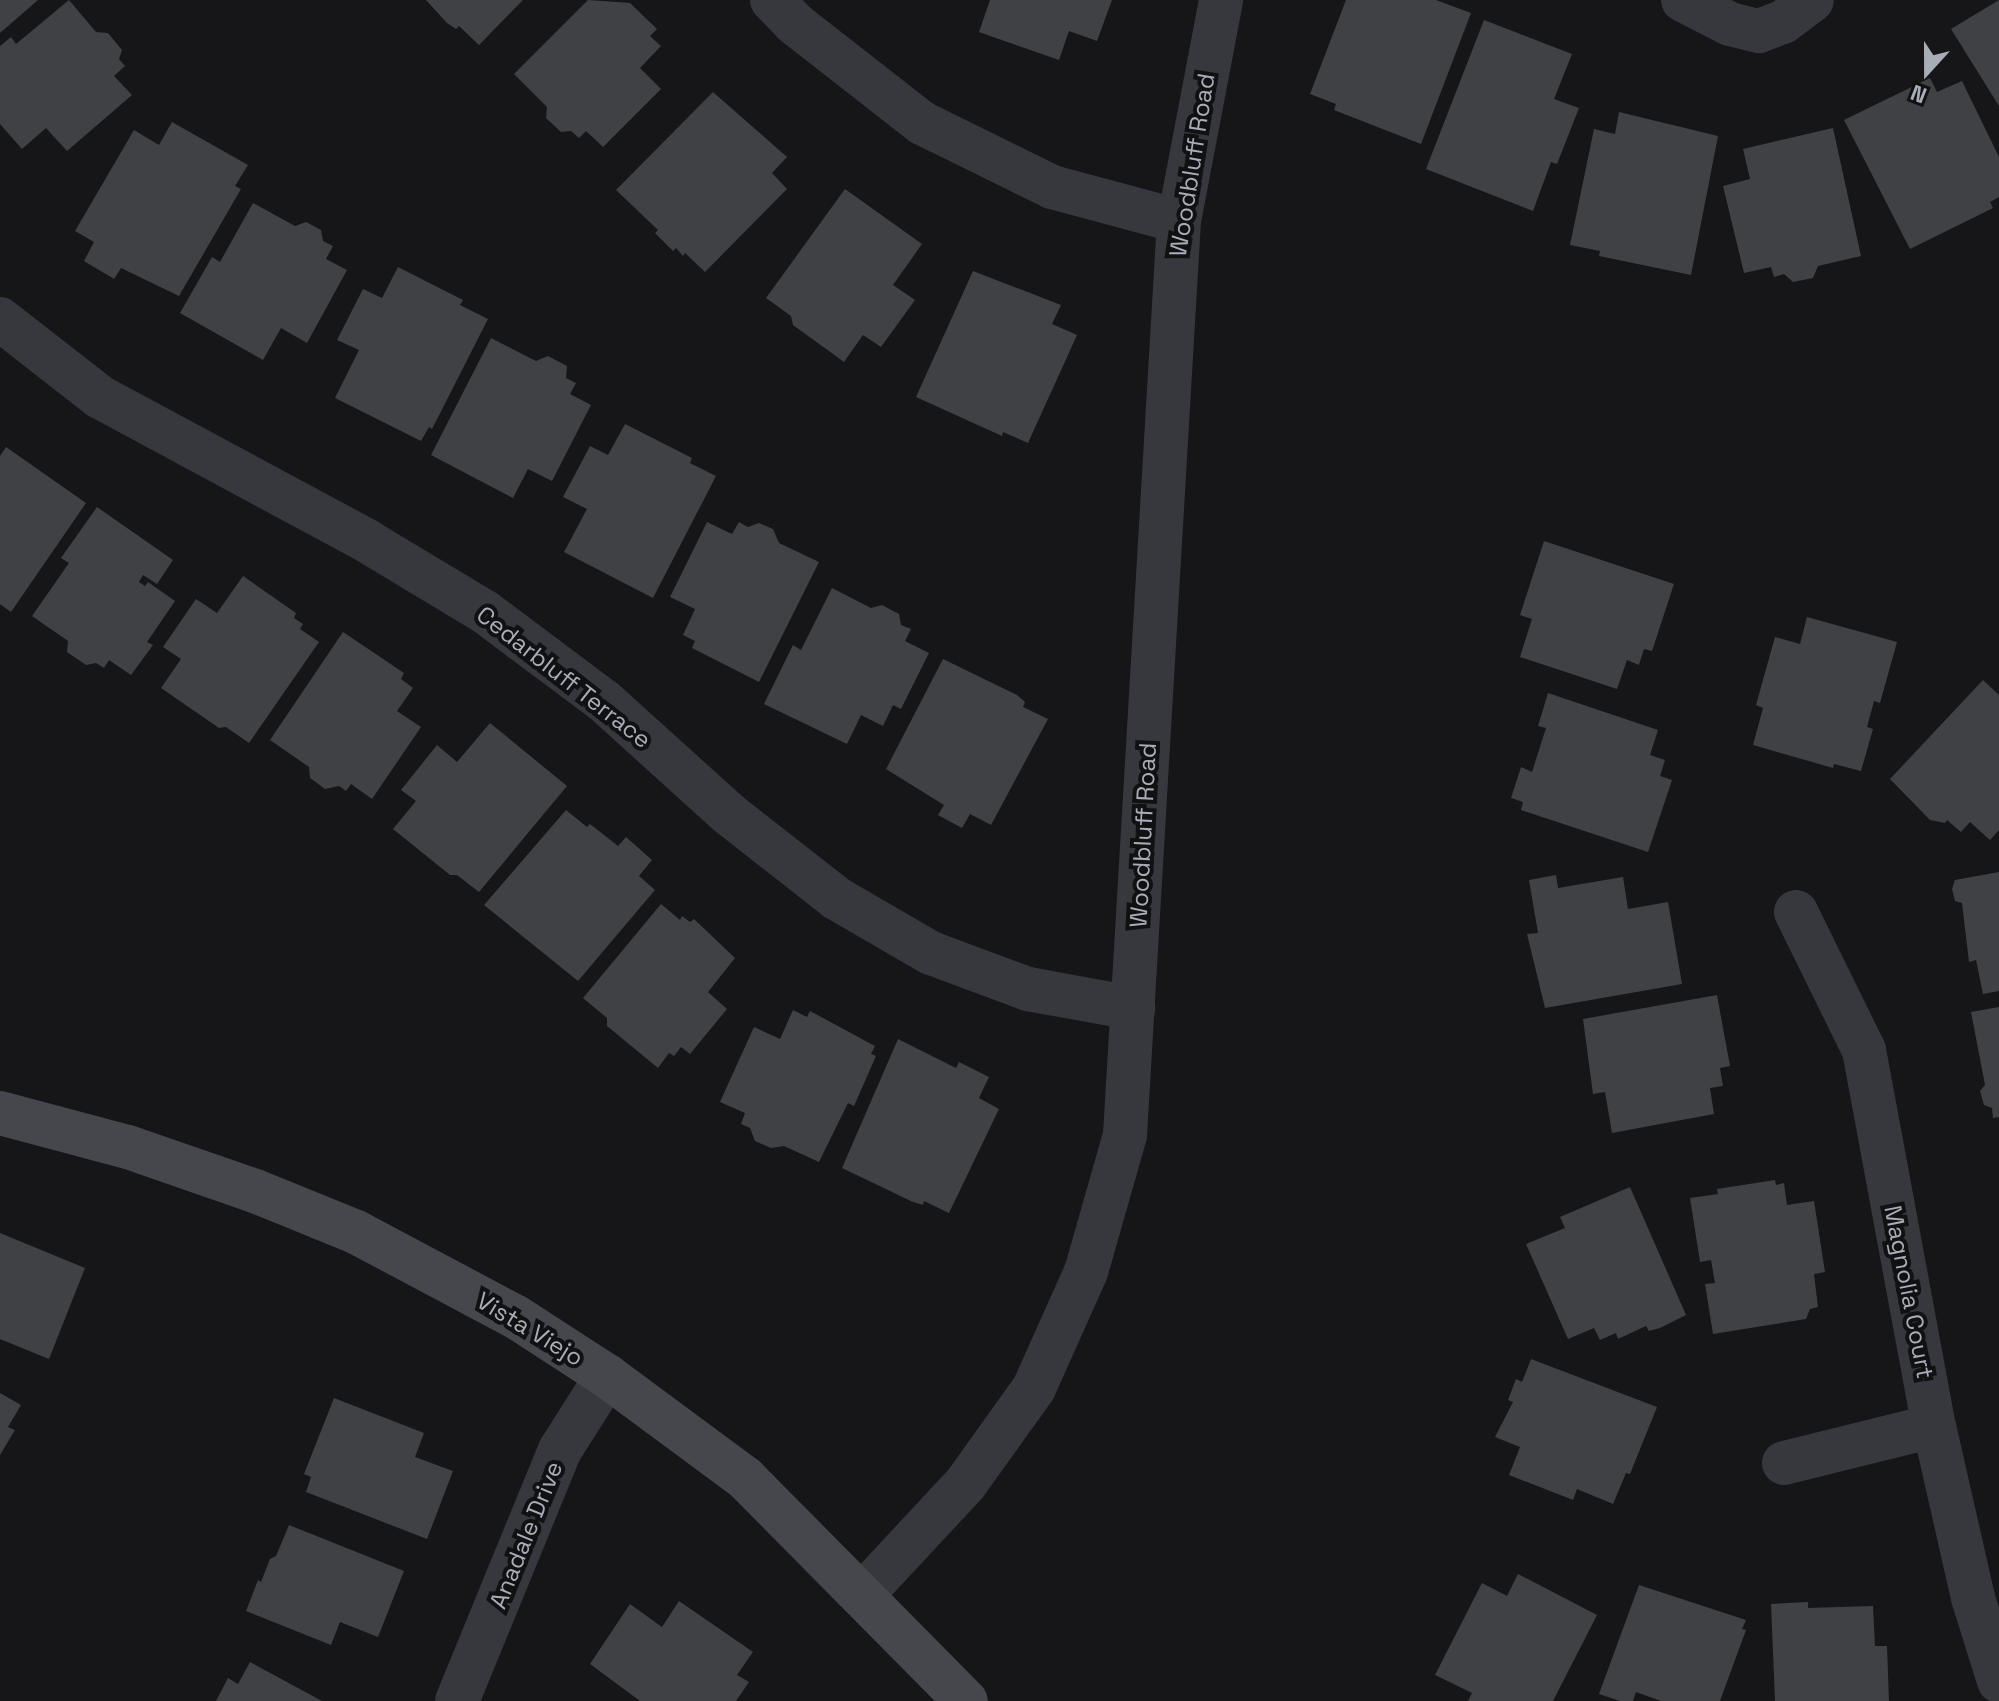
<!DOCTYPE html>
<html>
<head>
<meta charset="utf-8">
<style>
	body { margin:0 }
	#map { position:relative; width:1999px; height:1701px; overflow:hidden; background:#161618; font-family:"Space Grotesk",sans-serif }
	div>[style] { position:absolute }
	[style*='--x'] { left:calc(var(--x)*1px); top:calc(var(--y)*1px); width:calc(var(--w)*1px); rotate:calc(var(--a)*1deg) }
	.building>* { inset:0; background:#404145 }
	.street>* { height:44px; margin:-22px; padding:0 22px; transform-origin:22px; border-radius:22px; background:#37383d }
	.secondary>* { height:44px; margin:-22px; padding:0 22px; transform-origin:22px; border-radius:22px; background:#45474d }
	span { translate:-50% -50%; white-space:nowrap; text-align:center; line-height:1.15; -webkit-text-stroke:8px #111113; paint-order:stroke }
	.street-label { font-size:24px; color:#a8adb8 }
	.north { position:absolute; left:1887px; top:32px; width:80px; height:80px; -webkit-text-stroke:6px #111113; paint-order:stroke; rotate:201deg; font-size:22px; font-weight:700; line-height:32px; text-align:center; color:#a8adb8 }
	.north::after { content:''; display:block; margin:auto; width:28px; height:36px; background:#a8adb8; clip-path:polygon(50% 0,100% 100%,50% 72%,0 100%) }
</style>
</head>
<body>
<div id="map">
	<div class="building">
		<div style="clip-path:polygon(0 0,38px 0,0 33px)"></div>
		<div style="clip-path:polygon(69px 0,96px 32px,108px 33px,122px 50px,119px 59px,125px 66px,114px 76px,132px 95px,67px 151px,46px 128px,22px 149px,0 124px,0 46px,11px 37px,16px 44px)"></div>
		<div style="clip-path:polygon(426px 0,523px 0,479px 45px,459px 26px,456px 29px,447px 23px)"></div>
		<div style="clip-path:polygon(588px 0,630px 3px,657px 29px,650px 36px,661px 46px,640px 68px,661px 89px,603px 147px,586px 131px,579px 138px,571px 131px,561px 132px,546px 118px,547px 107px,514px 74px)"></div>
		<div style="clip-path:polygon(990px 0,1112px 0,1097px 41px,1069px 31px,1059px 60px,979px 32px)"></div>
		<div style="clip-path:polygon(1346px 0,1436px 0,1471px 13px,1421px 144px,1334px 110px,1336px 104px,1310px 94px)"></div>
		<div style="clip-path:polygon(1999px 0,1999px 106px,1951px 29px)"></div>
		<div style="clip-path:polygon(1484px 20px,1572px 54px,1554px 99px,1579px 108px,1557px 164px,1551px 162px,1533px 211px,1426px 169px)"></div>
		<div style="clip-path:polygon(1930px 78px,1937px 92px,1962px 81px,1999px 157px,1999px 197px,1990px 202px,1993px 208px,1910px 249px,1844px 120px)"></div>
		<div style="clip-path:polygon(713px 92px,787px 157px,772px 173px,787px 189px,705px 272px,685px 253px,683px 256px,676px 248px,673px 251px,655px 233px,658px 230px,616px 190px)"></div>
		<div style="clip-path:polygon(1619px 112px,1718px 136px,1691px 275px,1599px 256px,1600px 251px,1570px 245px,1594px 129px,1615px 134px)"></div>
		<div style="clip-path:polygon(172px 122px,248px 165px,235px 186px,241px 189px,179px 296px,121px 268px,114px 279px,84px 261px,94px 242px,75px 231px,134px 130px,159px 145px)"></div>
		<div style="clip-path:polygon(1833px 128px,1861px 256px,1818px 266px,1813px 278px,1793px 282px,1784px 274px,1774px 277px,1771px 267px,1744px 273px,1723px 186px,1750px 179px,1743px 149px)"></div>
		<div style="clip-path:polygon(845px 189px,922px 244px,893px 285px,915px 300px,881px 347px,863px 335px,844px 362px,793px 325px,791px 316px,766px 298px)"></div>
		<div style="clip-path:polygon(253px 203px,295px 226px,306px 222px,321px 230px,323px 241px,333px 246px,326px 259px,347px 270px,307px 343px,281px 328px,263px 360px,180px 313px,212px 257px,220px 262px)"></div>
		<div style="clip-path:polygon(398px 267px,463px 300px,460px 305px,488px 319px,432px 429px,429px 427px,421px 441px,335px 398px,359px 350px,337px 340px,363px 289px,382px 298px)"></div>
		<div style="clip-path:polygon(973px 271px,1061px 305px,1052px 324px,1077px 335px,1028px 443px,1003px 432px,1002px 436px,916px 397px)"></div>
		<div style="clip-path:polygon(491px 338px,536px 361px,548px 356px,567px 366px,566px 378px,576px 383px,570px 394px,591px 405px,552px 481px,528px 469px,513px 498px,431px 455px)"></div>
		<div style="clip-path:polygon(625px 424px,692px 458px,690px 463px,716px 476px,653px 598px,564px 552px,587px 509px,563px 497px,590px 446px,608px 455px)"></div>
		<div style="clip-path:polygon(6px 447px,86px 503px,11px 612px,0 604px,0 456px)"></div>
		<div style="clip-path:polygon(97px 507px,173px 560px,157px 584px,143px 575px,139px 582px,145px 586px,148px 582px,175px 601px,147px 642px,153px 645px,131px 675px,109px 660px,104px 668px,96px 663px,86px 665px,67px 652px,68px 641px,32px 616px,69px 563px,61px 558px)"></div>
		<div style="clip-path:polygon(707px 522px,732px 534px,739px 522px,748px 527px,759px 523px,773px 529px,779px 543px,819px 562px,759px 682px,692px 648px,695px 641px,683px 635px,695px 609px,670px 597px)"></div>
		<div style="clip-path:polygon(1544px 541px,1674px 584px,1652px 651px,1644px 649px,1639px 665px,1627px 660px,1617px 689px,1520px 657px,1532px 619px,1520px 615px)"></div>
		<div style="clip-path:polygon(243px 576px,296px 613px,294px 618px,303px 624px,300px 629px,319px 642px,249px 743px,226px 727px,219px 728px,161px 688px,181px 659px,163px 647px,196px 599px,217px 613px)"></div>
		<div style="clip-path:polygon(832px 588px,871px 608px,882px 605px,899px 614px,901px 625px,911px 629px,905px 641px,929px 653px,901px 709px,893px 705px,883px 726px,861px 715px,847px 744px,764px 704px,793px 645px,801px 650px)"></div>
		<div style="clip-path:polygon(1807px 617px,1897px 642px,1880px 703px,1874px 701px,1867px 727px,1873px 729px,1861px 771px,1834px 764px,1833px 768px,1753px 745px,1763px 708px,1756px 705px,1775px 637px,1800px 644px)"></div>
		<div style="clip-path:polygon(343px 632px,404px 673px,401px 679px,413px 688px,397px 711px,421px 727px,372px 799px,351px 784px,346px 791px,339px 786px,325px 789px,310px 778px,309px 767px,270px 740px)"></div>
		<div style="clip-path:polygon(943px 659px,1017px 695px,1025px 702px,1023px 707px,1048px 719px,991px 825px,970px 814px,962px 828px,938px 815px,944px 805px,886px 769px)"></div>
		<div style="clip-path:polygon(1983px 680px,1999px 695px,1999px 830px,1990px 840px,1970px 822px,1961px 832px,1947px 820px,1945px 823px,1930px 820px,1890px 779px)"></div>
		<div style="clip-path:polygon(1548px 693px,1658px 730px,1650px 755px,1665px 760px,1660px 776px,1672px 780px,1648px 852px,1521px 810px,1523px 802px,1511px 798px,1521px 767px,1532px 772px,1546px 728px,1538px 726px)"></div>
		<div style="clip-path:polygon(490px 723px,567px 786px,479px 892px,457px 875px,450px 875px,393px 829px,416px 801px,401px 790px,437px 745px,457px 762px)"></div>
		<div style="clip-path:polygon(566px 810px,587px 827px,590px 824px,618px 846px,626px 837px,652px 860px,639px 876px,655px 890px,578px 981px,484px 905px)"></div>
		<div style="clip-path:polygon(1999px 872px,1999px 991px,1983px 994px,1976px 960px,1969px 962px,1962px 903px,1955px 901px,1952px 889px,1955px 880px)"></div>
		<div style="clip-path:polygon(1556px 875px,1558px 888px,1623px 877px,1628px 909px,1668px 902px,1682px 984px,1545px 1008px,1527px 934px,1538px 933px,1529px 880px)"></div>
		<div style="clip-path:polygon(661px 904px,680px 920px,682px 916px,690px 922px,694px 919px,735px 958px,708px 992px,727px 1009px,690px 1054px,681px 1047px,674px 1056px,669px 1053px,658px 1068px,607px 1026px,607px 1018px,583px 998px)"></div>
		<div style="clip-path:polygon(1717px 995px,1730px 1066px,1720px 1068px,1723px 1086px,1710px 1088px,1714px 1114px,1612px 1133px,1605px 1092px,1593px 1094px,1583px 1019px)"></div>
		<div style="clip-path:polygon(1999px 1007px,1999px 1117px,1993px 1118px,1992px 1108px,1984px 1105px,1980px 1091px,1985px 1085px,1971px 1012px)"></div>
		<div style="clip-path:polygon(793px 1010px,807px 1017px,810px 1011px,875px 1046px,871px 1054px,876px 1056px,854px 1106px,848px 1103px,819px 1162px,784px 1146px,771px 1148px,755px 1141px,750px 1128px,741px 1124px,745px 1113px,720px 1102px,754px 1027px,780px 1039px)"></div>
		<div style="clip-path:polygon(898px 1039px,956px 1068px,959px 1062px,989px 1077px,979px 1098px,999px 1109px,949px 1213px,924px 1201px,923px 1205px,913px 1202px,842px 1168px)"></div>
		<div style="clip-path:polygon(1775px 1180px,1776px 1185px,1784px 1183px,1787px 1205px,1814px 1201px,1825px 1272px,1814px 1274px,1818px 1307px,1810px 1309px,1806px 1319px,1713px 1334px,1705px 1284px,1715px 1283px,1711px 1260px,1700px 1262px,1690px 1198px,1718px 1194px,1717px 1189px)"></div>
		<div style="clip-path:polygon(1630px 1187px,1686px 1315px,1660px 1328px,1649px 1331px,1646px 1326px,1618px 1339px,1616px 1333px,1600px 1340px,1594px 1328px,1568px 1339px,1526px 1244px,1565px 1228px,1560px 1217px)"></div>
		<div style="clip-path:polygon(0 1233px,85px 1268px,49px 1359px,0 1339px)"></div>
		<div style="clip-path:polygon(1531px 1359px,1657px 1407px,1630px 1474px,1626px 1473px,1613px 1504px,1577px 1489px,1573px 1500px,1509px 1475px,1520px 1447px,1495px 1437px,1513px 1402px,1508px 1400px,1516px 1379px,1522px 1382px)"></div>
		<div style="clip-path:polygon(0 1393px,21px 1405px,8px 1427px,15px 1430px,0 1455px)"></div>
		<div style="clip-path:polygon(334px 1398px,424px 1433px,415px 1457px,453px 1471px,427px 1539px,306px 1492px,311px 1477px,304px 1474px)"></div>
		<div style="clip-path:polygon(289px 1525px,404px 1571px,378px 1637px,340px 1622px,331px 1645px,246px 1611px,258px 1580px,261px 1582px,270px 1559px,276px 1556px)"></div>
		<div style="clip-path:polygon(1518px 1574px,1597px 1615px,1553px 1701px,1468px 1701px,1472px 1693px,1435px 1675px,1482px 1583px,1507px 1596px)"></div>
		<div style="clip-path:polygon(1639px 1585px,1746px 1620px,1742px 1629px,1746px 1630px,1720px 1701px,1661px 1701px,1636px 1692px,1633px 1701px,1620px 1701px,1599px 1694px)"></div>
		<div style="clip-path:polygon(679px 1601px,753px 1652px,737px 1675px,749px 1682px,736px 1701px,640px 1701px,590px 1664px,630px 1604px,662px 1627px)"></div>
		<div style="clip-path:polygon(1808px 1602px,1808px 1608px,1873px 1606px,1875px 1646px,1887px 1646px,1889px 1701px,1775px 1701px,1771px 1604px)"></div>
		<div style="clip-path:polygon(250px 1662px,322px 1701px,216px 1701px,228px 1678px,238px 1684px)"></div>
	</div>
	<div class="street">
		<div style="--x:772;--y:0;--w:32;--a:46"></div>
		<div style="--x:794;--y:23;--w:162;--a:38"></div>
		<div style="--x:922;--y:123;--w:145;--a:26.2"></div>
		<div style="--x:1052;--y:187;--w:131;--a:15"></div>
		<div style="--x:1683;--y:0;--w:53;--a:27.1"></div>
		<div style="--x:1730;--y:24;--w:30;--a:14"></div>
		<div style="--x:1759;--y:31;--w:26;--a:-21"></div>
		<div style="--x:1783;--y:22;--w:36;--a:-37"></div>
		<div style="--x:0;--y:319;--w:127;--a:38"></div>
		<div style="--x:100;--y:397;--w:303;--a:28.3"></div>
		<div style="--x:367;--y:541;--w:138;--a:31"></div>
		<div style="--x:485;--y:612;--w:149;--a:36.8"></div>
		<div style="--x:604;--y:701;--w:169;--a:42.1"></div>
		<div style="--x:729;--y:814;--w:136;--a:38.1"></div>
		<div style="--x:836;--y:898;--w:110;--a:30.1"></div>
		<div style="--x:931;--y:953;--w:103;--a:20.4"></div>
		<div style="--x:1028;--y:989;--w:107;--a:10.3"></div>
		<div style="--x:1796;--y:912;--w:154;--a:63.8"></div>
		<div style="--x:1864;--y:1050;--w:382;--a:79.5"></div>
		<div style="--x:1934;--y:1426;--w:176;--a:77.2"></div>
		<div style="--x:1973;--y:1598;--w:87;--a:72.6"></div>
		<div style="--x:1784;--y:1463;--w:154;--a:-13.9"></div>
		<div style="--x:862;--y:1595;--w:153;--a:-47.1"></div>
		<div style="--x:966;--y:1483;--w:117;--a:-54.4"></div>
		<div style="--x:1034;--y:1388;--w:127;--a:-65.9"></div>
		<div style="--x:1086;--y:1272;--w:142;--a:-74.1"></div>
		<div style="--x:1125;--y:1135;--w:916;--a:-86.62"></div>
		<div style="--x:1179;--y:221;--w:225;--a:-79.2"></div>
		<div style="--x:457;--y:1701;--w:271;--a:-67.7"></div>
		<div style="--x:560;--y:1450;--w:88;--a:-57.6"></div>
	</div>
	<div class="secondary">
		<div style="--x:0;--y:1113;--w:132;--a:14.9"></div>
		<div style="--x:128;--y:1147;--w:134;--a:19.1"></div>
		<div style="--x:255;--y:1191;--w:109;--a:22.1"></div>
		<div style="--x:356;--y:1232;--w:181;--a:28"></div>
		<div style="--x:516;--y:1317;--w:108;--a:33"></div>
		<div style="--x:607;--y:1376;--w:172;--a:36.5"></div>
		<div style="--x:745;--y:1478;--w:314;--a:45.3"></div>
	</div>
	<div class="street-label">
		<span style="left:1192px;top:165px;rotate:-81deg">Woodbluff Road</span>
		<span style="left:564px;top:677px;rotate:38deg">Cedarbluff Terrace</span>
		<span style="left:1143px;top:835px;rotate:-87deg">Woodbluff Road</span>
		<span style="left:1909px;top:1292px;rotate:79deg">Magnolia Court</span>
		<span style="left:530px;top:1329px;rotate:31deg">Vista Viejo</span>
		<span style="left:526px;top:1535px;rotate:-68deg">Anadale Drive</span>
	</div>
	<div class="north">N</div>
</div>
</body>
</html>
